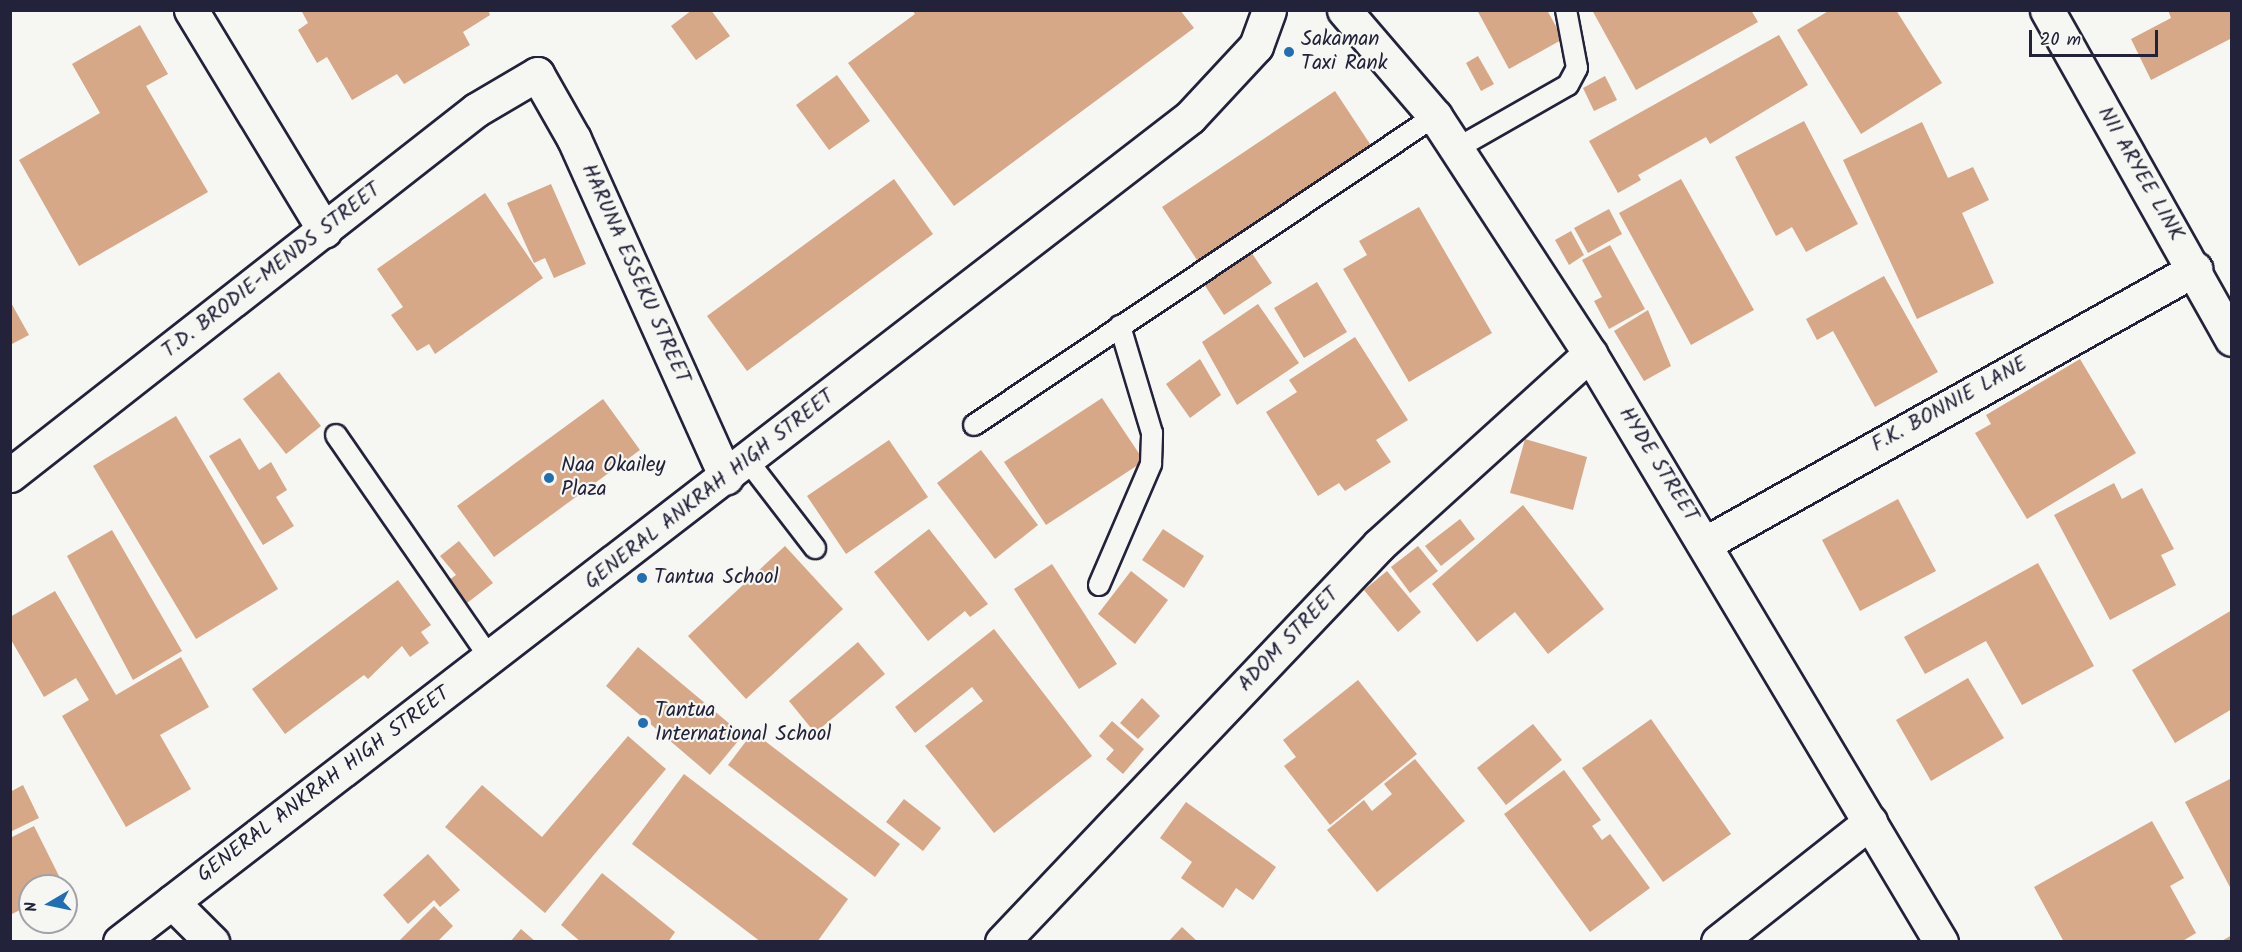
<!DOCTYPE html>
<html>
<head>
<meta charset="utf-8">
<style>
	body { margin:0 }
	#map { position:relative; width:2242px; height:952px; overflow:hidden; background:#f6f6f2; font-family:Kalam,sans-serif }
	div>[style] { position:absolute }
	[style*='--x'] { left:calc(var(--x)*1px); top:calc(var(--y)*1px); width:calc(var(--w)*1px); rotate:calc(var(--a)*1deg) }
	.building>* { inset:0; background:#d6a887 }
	.roads { filter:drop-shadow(2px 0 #22223b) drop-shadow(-2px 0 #22223b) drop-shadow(0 2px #22223b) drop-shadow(0 -2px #22223b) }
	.lane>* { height:20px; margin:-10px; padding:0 10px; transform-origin:10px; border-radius:10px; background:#f6f6f2 }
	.street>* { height:33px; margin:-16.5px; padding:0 16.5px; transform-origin:16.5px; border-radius:16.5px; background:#f6f6f2 }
	.secondary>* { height:33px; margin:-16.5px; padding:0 16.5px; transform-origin:16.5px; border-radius:16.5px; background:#f6f6f2 }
	.dots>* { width:16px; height:16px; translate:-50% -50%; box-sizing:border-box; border:3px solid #f6f6f2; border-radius:50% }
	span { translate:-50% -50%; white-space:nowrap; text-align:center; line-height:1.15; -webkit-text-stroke:4.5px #f6f6f2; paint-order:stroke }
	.poi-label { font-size:21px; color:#22223b }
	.left { translate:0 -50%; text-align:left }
	.street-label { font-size:21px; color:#22223b }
	.frame { position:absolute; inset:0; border:12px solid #22223b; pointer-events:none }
	.north { position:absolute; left:18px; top:874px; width:60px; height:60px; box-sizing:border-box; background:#f6f6f2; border:2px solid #a1a1a9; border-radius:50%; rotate:261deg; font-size:16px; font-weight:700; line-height:24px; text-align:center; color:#22223b }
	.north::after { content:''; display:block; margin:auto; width:21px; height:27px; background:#1f6fb2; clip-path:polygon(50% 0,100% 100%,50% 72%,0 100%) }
	.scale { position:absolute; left:2029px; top:30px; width:129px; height:27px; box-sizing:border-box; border:3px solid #22223b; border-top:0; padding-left:8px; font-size:18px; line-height:21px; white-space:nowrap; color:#22223b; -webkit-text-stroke:4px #f6f6f2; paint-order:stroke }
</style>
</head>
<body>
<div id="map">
	<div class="building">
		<div style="clip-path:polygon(301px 10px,488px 10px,490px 15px,463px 32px,470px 45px,404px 84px,397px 74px,352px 100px,327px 57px,317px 63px,298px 30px,308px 23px)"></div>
		<div style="clip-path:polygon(692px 10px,711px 10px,730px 36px,696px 60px,671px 26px)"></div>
		<div style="clip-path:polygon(912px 10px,1180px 10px,1194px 28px,954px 206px,848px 63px,915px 14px)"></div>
		<div style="clip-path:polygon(1477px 10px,1547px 10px,1563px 39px,1509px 69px)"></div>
		<div style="clip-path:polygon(1592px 10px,1751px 10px,1758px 22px,1636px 90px)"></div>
		<div style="clip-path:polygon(1830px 10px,1896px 10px,1942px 83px,1861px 134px,1797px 30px)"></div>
		<div style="clip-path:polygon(2168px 10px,2232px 10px,2232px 38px,2151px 80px,2131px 39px,2171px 18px)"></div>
		<div style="clip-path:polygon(140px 25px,168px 74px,146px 86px,208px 192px,79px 266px,19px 160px,100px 113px,72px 64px)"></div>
		<div style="clip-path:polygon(1779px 35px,1808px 85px,1710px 144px,1706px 137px,1638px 175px,1641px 180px,1618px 193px,1589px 141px)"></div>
		<div style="clip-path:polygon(1478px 56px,1494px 84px,1481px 91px,1466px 63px)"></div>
		<div style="clip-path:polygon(837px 75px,870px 121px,829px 150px,796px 105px)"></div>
		<div style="clip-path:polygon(1605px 76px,1617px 100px,1594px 111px,1583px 88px)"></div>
		<div style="clip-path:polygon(1335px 91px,1372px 147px,1199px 263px,1162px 207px)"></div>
		<div style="clip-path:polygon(1804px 121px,1858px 224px,1806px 252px,1792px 227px,1776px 236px,1735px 157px)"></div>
		<div style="clip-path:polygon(1922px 122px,1948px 178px,1973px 167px,1989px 200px,1962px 213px,1994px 283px,1917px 319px,1843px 160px)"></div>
		<div style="clip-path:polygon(894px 179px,933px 234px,747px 371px,707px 316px)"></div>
		<div style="clip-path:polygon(1681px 179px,1754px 310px,1691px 345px,1619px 213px)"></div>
		<div style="clip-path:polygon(551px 184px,586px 264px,554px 278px,545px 258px,534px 263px,507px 203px)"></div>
		<div style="clip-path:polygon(485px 193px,543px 278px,435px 354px,429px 344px,417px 351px,391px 315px,403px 307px,377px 269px)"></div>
		<div style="clip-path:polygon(1419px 207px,1492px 333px,1409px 382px,1343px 269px,1367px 255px,1359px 241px)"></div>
		<div style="clip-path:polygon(1609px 209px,1622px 234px,1588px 253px,1574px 228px)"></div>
		<div style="clip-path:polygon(1571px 231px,1584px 255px,1569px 265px,1555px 240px)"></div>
		<div style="clip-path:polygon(1610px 245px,1645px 309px,1609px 329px,1594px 301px,1602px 297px,1582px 260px)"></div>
		<div style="clip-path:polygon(1249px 249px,1272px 283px,1224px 315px,1202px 281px)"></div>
		<div style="clip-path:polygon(1884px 276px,1938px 372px,1875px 407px,1833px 331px,1817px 340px,1806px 319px)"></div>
		<div style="clip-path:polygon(1317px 282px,1347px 332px,1304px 358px,1274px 308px)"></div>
		<div style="clip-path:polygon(10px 301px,29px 335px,10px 345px)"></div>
		<div style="clip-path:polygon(1258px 304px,1299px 363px,1237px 405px,1202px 342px)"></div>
		<div style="clip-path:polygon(1648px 310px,1671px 366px,1644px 381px,1614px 331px)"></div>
		<div style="clip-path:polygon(1355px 337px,1408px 420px,1376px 440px,1391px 462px,1345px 491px,1339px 483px,1318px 496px,1266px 412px,1297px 392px,1289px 380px)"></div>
		<div style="clip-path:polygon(1200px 359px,1221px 395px,1190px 418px,1166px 384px)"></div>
		<div style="clip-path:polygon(2080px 359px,2136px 453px,2027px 519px,1975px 433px,1991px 424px,1986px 415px)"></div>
		<div style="clip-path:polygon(279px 372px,321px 426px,286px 454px,243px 399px)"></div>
		<div style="clip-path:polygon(1102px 398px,1144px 461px,1046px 525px,1004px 462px)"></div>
		<div style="clip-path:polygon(603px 399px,640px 450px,494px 557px,457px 506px)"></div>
		<div style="clip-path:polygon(176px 416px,278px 589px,196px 639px,93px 466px)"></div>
		<div style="clip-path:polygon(240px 438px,259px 470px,271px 462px,287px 490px,276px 497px,294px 526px,263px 545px,209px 456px)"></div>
		<div style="clip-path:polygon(1525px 439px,1587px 457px,1573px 510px,1510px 493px)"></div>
		<div style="clip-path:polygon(889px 440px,928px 497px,846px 554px,807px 496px)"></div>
		<div style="clip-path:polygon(981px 450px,1038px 525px,995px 559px,937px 483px)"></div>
		<div style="clip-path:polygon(2114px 483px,2122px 499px,2142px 488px,2174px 549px,2161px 555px,2176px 585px,2110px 620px,2054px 515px)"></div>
		<div style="clip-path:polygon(1898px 499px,1936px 571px,1860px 611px,1822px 540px)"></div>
		<div style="clip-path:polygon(1523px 505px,1604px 609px,1548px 654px,1515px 612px,1477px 642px,1432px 584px)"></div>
		<div style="clip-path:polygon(1460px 519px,1475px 539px,1441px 566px,1425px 546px)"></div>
		<div style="clip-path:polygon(929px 529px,988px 604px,970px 617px,965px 611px,928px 641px,874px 572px)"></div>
		<div style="clip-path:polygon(1163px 529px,1204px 556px,1184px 588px,1142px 560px)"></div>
		<div style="clip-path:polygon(112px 530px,182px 651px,133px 680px,67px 556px)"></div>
		<div style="clip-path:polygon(459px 541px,493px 583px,467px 603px,449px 580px,456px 575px,440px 556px)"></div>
		<div style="clip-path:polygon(785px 546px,843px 609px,746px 699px,688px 636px)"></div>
		<div style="clip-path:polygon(1418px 546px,1438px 571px,1410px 593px,1391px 567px)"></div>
		<div style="clip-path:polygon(2038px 563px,2094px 666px,2022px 705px,1986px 641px,1925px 674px,1904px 637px)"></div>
		<div style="clip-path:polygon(1052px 564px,1117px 664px,1079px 689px,1014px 589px)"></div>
		<div style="clip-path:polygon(1131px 571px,1168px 600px,1135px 644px,1098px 614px)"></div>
		<div style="clip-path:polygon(1387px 571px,1421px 612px,1398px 632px,1364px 590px)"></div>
		<div style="clip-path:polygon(398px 580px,431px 625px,421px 632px,429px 643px,410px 657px,402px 646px,368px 679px,364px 675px,285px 734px,252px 689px)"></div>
		<div style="clip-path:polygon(55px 591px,116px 695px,181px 657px,209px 707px,160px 735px,191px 789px,126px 827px,62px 716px,89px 700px,76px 678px,44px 697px,10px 638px,10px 617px)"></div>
		<div style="clip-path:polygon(2232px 610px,2232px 709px,2175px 743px,2132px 670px)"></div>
		<div style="clip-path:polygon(994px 629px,1092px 756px,994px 833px,925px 746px,983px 701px,972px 687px,915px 733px,895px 707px)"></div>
		<div style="clip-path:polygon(858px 642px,885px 674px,815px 733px,789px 701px)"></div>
		<div style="clip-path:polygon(638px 647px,743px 735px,710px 775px,606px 686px)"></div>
		<div style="clip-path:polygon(1968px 678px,2004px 738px,1931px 781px,1896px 720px)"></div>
		<div style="clip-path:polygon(1358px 680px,1417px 754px,1330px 825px,1284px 766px,1296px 757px,1283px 740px)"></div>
		<div style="clip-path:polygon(1142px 698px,1160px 716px,1138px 739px,1120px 723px)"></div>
		<div style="clip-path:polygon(1651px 719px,1731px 834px,1663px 882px,1582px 768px)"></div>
		<div style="clip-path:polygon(1112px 721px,1144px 749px,1123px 774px,1106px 759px,1114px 750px,1099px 736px)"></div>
		<div style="clip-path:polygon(1533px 724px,1562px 760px,1506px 805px,1477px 768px)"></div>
		<div style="clip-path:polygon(753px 732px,900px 844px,875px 877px,728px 765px)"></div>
		<div style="clip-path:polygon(628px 736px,666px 769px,545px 913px,445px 827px,482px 785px,542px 837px)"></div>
		<div style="clip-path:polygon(1415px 759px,1465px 821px,1377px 892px,1327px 830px,1364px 800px,1372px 811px,1392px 794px,1384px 784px)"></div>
		<div style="clip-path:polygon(1564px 770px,1601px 820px,1592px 826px,1602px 840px,1610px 834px,1650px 888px,1590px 932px,1504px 814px)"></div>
		<div style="clip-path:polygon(684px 774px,848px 899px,817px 942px,761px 942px,632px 844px)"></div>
		<div style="clip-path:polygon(2232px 778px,2232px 891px,2185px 802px)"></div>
		<div style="clip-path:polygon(23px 785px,39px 818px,10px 832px,10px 792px)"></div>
		<div style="clip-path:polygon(904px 799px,941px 828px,923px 851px,886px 822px)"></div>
		<div style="clip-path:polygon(1186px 802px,1276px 867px,1253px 900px,1236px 888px,1223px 908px,1181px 878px,1192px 862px,1160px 838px)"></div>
		<div style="clip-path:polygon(2152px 821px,2184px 878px,2170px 886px,2196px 933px,2181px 942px,2064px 942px,2034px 887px)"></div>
		<div style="clip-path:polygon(34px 826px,64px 886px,30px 886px,30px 905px,10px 915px,10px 838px)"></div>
		<div style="clip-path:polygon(428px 854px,460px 890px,440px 907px,434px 900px,408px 924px,383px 895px)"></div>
		<div style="clip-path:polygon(602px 873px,675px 932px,668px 942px,581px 942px,561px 925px)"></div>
		<div style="clip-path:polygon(434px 906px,453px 926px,437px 942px,398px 942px)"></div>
		<div style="clip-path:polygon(1182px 927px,1198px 942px,1168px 942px)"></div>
		<div style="clip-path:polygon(521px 929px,536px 942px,510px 942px)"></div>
		<div style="clip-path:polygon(2232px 935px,2232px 942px,2220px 942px)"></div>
	</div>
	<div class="roads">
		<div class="lane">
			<div style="--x:1454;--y:150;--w:131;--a:-29.7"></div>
			<div style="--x:1568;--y:85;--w:19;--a:-62"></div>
			<div style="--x:1577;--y:68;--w:59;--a:-100.7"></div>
			<div style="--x:974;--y:425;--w:555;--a:-33.83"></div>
			<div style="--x:336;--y:435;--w:271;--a:55.4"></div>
			<div style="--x:748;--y:461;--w:110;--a:52.4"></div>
			<div style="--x:1099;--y:585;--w:132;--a:-66.7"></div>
			<div style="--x:1151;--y:464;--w:31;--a:-88"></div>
			<div style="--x:1152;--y:433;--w:112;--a:-106.7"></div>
		</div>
		<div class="street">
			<div style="--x:191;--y:10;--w:258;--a:58.8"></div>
			<div style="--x:1344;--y:10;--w:140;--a:49.4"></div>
			<div style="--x:1435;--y:116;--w:284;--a:56.9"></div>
			<div style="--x:1590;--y:354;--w:685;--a:59.17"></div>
			<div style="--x:2047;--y:10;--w:377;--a:60.7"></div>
			<div style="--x:10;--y:475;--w:592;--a:-38.07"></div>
			<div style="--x:476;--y:110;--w:71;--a:-30.5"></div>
			<div style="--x:537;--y:74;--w:75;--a:60.4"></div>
			<div style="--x:574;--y:139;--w:371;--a:65.8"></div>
			<div style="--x:1706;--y:543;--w:561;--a:-29.26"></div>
			<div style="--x:172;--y:902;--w:57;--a:45"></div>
			<div style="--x:1002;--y:942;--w:547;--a:-46.48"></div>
			<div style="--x:1379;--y:545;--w:285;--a:-42.2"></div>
			<div style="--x:1718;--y:942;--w:194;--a:-38.3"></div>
		</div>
		<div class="secondary">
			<div style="--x:120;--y:942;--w:1351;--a:-37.63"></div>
			<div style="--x:1190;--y:117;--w:97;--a:-47.1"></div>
			<div style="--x:1256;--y:46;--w:38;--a:-70"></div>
		</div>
	</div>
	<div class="dots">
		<div style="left:1289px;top:52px;background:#1f6fb2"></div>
		<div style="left:549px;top:478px;background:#1f6fb2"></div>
		<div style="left:642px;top:578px;background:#1f6fb2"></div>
		<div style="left:643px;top:723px;background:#1f6fb2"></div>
	</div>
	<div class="poi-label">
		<span class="left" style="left:1301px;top:52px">Sakaman<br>Taxi Rank</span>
		<span class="left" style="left:561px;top:478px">Naa Okailey<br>Plaza</span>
		<span class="left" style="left:654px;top:578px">Tantua School</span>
		<span class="left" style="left:655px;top:723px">Tantua<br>International School</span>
	</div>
	<div class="street-label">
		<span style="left:2140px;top:174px;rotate:60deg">NII ARYEE LINK</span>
		<span style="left:272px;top:271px;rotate:-38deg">T.D. BRODIE-MENDS STREET</span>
		<span style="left:635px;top:274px;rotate:66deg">HARUNA ESSEKU STREET</span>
		<span style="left:1950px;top:405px;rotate:-29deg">F.K. BONNIE LANE</span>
		<span style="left:1658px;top:465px;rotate:58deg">HYDE STREET</span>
		<span style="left:710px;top:490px;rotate:-38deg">GENERAL ANKRAH HIGH STREET</span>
		<span style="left:1289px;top:640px;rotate:-46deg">ADOM STREET</span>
		<span style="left:324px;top:785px;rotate:-37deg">GENERAL ANKRAH HIGH STREET</span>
	</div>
	<div class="frame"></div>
	<div class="north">N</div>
	<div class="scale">20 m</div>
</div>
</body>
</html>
